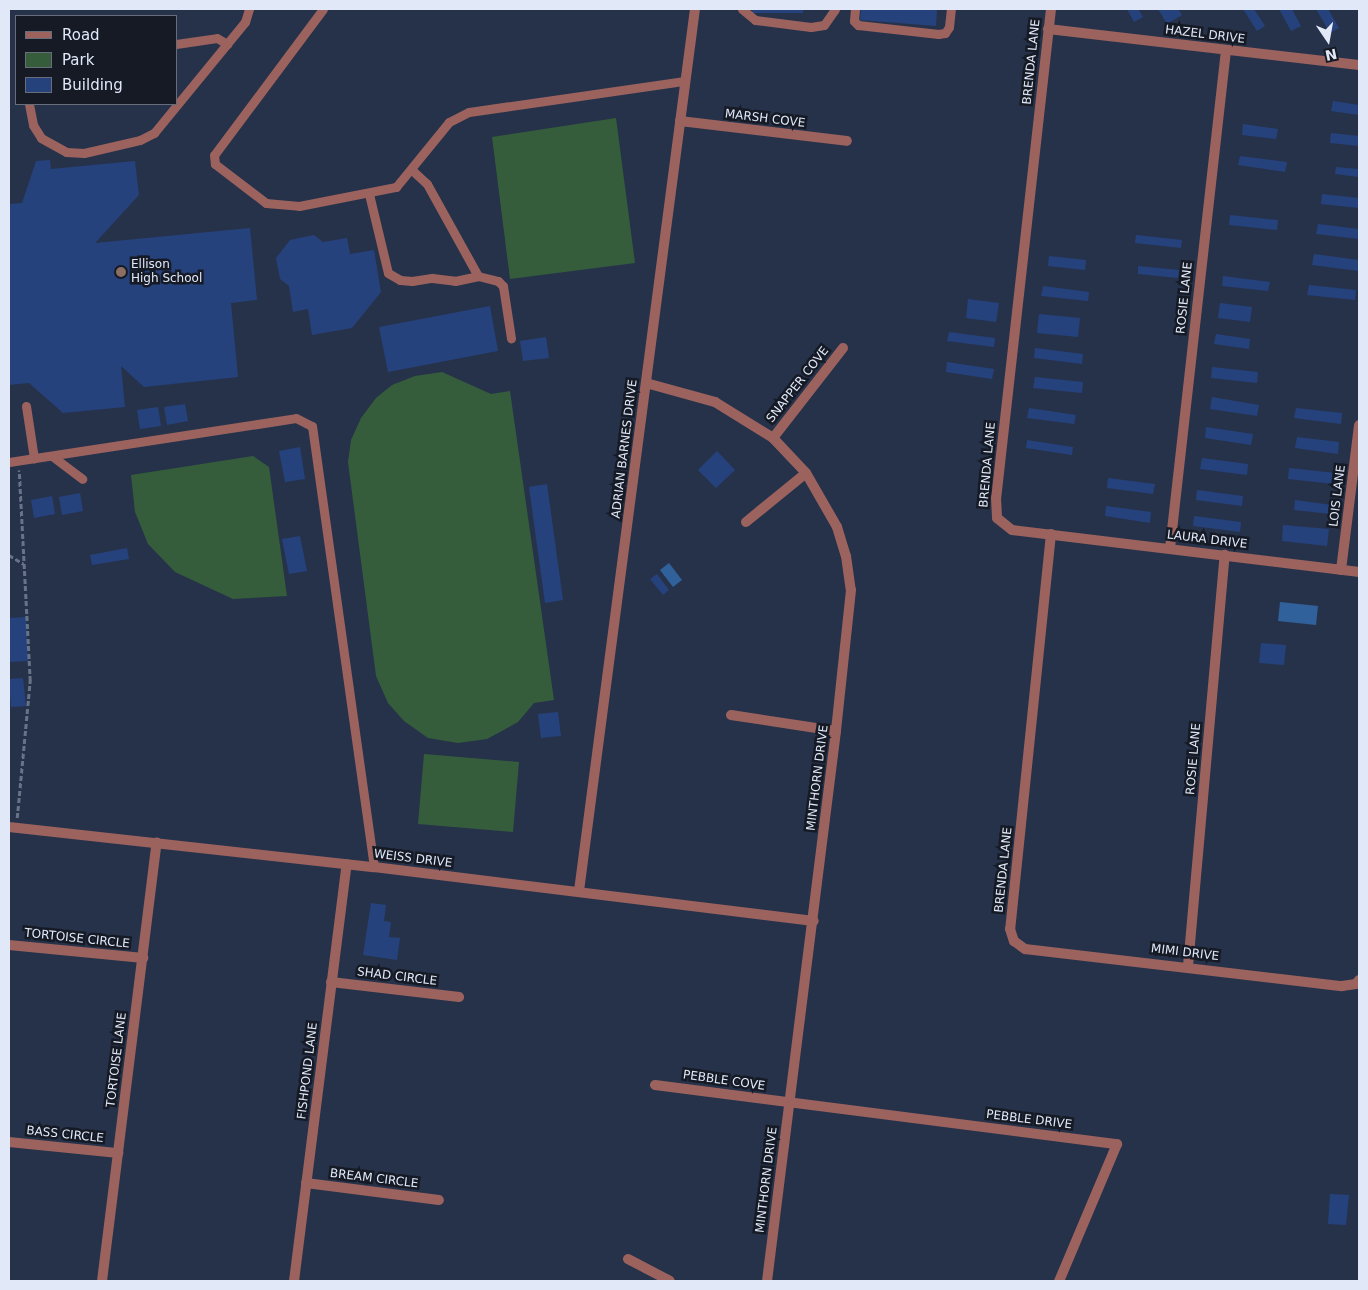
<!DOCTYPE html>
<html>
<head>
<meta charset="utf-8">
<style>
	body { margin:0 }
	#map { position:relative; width:1368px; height:1290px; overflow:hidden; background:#26324a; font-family:"DejaVu Sans",sans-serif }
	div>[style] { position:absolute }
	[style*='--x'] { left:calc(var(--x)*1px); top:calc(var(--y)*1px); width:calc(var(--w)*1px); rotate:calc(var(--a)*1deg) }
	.green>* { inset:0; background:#355d3b }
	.water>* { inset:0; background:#31619a }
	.building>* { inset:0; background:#26427d }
	.path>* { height:2.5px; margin-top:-1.25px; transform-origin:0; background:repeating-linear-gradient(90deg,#687388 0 5px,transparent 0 7.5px) }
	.lane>* { height:9px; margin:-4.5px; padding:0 4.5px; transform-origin:4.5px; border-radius:4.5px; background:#9c635e }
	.street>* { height:10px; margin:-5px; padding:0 5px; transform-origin:5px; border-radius:5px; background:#9c635e }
	.dots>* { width:14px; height:14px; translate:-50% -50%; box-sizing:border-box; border:2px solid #151a25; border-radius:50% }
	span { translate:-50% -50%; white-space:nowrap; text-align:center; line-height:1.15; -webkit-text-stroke:5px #151a25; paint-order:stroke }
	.street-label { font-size:12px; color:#e1e9f9 }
	.poi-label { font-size:12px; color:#e1e9f9 }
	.left { translate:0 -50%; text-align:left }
	.frame { position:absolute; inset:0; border:10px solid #e1e9f9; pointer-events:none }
	.legend { position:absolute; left:15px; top:15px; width:162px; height:90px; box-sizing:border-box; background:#151a25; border:1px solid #676d7a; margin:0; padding:6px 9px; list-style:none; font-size:15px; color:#e1e9f9 }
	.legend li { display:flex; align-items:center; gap:10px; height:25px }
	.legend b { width:25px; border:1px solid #676d7a }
	.north { position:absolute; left:1303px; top:15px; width:50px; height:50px; -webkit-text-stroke:4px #151a25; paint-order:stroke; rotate:168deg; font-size:14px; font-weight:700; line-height:20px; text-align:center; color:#e1e9f9 }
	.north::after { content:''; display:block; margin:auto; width:18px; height:22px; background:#e1e9f9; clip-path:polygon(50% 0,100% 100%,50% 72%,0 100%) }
</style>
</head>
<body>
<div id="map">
	<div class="green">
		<div style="clip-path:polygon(616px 118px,635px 263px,510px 279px,492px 137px)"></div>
		<div style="clip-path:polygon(442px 372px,491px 394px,510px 391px,554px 700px,534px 703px,518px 722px,487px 739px,458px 743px,428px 738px,404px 721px,388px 703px,376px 676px,348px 462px,351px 440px,361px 418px,376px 398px,392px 385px,415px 376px)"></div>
		<div style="clip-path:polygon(253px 456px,269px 467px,287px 596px,233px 599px,175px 572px,148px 544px,135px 512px,131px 475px)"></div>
		<div style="clip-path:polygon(424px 754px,519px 762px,513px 832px,418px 824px)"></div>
	</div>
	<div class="water">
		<div style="clip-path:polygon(669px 563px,682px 580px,673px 587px,660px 570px)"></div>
		<div style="clip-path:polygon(1280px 602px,1318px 606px,1316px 625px,1278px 621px)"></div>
	</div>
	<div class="building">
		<div style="clip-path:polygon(752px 9px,803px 9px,803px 13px,752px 13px)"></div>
		<div style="clip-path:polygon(861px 9px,937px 9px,936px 26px,860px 20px)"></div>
		<div style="clip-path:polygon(1127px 9px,1138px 9px,1143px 17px,1134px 22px)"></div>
		<div style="clip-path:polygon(1158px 9px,1178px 9px,1182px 15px,1167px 24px)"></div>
		<div style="clip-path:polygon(1243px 9px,1254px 9px,1265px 26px,1257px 31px)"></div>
		<div style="clip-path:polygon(1279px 9px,1292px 9px,1301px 26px,1291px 31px)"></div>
		<div style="clip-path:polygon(1316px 9px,1328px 9px,1339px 28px,1330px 33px)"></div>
		<div style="clip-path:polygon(1333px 101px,1359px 105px,1359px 115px,1331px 111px)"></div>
		<div style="clip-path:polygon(1243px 124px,1278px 129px,1276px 139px,1242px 135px)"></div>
		<div style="clip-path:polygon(1331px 133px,1359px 136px,1359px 146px,1330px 143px)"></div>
		<div style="clip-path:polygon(1240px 156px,1287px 162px,1285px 172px,1238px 165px)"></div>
		<div style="clip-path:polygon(50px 160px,51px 169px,135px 161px,139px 195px,95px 243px,250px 228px,257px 300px,231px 303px,238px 377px,144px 387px,121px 366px,125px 407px,63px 413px,29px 383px,9px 385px,9px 204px,22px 203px,36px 161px)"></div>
		<div style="clip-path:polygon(1336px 167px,1359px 169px,1359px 177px,1335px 174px)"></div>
		<div style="clip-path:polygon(1322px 194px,1359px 198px,1359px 208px,1321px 204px)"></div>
		<div style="clip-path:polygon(1230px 215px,1278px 220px,1277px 230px,1229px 225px)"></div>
		<div style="clip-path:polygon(1318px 224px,1359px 229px,1359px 239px,1316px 234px)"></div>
		<div style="clip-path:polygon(314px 235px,323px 242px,347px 238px,350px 254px,374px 250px,381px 292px,352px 328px,312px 335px,308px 309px,293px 312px,289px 286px,280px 279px,276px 258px,290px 240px)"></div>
		<div style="clip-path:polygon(1136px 235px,1182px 240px,1181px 248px,1135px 243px)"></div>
		<div style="clip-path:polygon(1314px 254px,1359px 260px,1359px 271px,1312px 265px)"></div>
		<div style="clip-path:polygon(1049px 256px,1086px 260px,1085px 270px,1048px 266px)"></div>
		<div style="clip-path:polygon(1138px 266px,1179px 270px,1178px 278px,1138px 274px)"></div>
		<div style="clip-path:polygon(1223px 276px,1270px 282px,1268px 291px,1222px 286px)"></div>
		<div style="clip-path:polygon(1309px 285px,1356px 290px,1355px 300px,1307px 295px)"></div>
		<div style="clip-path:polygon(1043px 286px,1089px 292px,1088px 301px,1041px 296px)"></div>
		<div style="clip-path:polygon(968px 299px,999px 303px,996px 322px,966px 318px)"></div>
		<div style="clip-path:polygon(1220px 303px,1252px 307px,1250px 322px,1218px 318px)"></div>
		<div style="clip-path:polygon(490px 306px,498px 351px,388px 372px,379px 327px)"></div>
		<div style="clip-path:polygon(1039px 314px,1080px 318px,1078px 337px,1037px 333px)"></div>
		<div style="clip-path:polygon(949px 332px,995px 338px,994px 347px,947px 341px)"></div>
		<div style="clip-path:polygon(1216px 334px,1250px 339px,1249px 349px,1214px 344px)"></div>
		<div style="clip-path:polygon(546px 337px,549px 358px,523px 361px,520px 341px)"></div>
		<div style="clip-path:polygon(1035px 348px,1083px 354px,1082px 364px,1034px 358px)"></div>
		<div style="clip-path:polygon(947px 362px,994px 369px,992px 379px,946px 372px)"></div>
		<div style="clip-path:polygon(1212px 367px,1258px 372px,1257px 383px,1211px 378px)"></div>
		<div style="clip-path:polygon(1035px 377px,1083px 382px,1082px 393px,1033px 388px)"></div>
		<div style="clip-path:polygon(1212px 397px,1259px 405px,1257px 416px,1210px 409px)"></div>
		<div style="clip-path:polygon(185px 404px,188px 421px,167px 425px,164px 407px)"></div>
		<div style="clip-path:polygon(158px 407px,161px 426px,140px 429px,137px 410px)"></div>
		<div style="clip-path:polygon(1029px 408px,1076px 415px,1074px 424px,1027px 418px)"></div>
		<div style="clip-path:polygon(1296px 408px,1342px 413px,1341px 424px,1294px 418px)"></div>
		<div style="clip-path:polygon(1206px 427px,1253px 434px,1251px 445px,1205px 438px)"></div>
		<div style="clip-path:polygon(1297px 437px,1339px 442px,1338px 454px,1295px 448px)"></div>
		<div style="clip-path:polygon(1027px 440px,1073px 447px,1072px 455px,1026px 448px)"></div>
		<div style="clip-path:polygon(300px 447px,305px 479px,285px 482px,279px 451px)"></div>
		<div style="clip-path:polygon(717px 451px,735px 470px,716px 488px,698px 470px)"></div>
		<div style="clip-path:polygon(1202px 458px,1248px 464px,1247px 475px,1200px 469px)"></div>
		<div style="clip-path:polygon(1289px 468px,1336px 473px,1334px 484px,1288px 479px)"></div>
		<div style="clip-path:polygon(1108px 478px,1155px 484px,1153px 494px,1107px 488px)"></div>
		<div style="clip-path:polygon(547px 484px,563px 600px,545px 603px,529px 487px)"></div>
		<div style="clip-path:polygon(1197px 490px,1243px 496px,1242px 506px,1196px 500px)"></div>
		<div style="clip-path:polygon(80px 493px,83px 511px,62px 515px,59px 497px)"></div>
		<div style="clip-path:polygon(52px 496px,55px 514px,34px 518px,31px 500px)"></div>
		<div style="clip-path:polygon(1295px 500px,1332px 505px,1331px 514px,1294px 510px)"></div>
		<div style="clip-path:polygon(1106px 506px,1151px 512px,1150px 523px,1105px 516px)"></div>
		<div style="clip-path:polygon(1194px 516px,1241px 522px,1240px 532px,1193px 526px)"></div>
		<div style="clip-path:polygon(1283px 525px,1329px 529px,1327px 546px,1282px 541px)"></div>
		<div style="clip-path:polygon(300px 536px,307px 571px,289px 574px,282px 539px)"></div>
		<div style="clip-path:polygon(127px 548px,129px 559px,92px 565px,90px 555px)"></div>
		<div style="clip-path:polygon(657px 574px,669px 590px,663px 595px,650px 579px)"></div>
		<div style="clip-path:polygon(26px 617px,28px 661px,9px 662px,9px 618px)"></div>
		<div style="clip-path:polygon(1261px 643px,1286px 645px,1284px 665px,1259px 663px)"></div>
		<div style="clip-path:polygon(23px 678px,26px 706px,11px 707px,9px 679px)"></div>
		<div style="clip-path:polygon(558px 712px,561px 736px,541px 738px,538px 714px)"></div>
		<div style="clip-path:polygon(371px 903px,386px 905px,384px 921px,391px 922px,389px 937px,400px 938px,397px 960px,363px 955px)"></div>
		<div style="clip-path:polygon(1330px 1194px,1349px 1195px,1346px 1225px,1328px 1224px)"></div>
	</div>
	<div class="path">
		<div style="--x:9;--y:555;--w:17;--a:31"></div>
		<div style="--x:17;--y:818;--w:138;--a:-84.6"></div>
		<div style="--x:30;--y:681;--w:211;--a:-93"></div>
	</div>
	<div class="lane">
		<div style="--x:323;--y:9;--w:182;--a:126.7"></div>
		<div style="--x:214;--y:155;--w:9;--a:84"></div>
		<div style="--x:215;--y:164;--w:64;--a:37.4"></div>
		<div style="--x:266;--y:203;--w:33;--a:5"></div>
		<div style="--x:299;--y:206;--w:99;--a:-11.1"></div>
		<div style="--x:396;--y:187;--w:84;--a:-50.8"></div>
		<div style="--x:449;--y:122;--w:22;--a:-27"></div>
		<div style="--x:469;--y:112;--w:218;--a:-8.2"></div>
		<div style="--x:742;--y:9;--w:17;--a:40"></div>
		<div style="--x:755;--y:20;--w:56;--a:7.1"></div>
		<div style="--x:811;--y:27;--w:13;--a:-9"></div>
		<div style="--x:824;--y:25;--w:19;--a:-55"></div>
		<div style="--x:855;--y:9;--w:12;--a:95"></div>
		<div style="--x:854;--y:21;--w:6;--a:45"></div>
		<div style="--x:858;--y:25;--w:81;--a:6.4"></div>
		<div style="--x:938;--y:34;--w:7;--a:-8"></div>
		<div style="--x:945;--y:33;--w:7;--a:-56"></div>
		<div style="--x:949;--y:27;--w:18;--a:-84"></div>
		<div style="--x:176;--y:44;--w:41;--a:-8.3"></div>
		<div style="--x:217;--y:38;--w:12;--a:31"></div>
		<div style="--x:29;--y:104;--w:21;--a:79"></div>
		<div style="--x:33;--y:125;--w:15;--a:58"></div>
		<div style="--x:41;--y:138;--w:29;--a:29"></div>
		<div style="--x:66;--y:152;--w:18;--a:3"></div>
		<div style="--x:84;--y:153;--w:57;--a:-13.1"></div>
		<div style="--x:140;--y:140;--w:16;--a:-27"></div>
		<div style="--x:154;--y:133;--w:144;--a:-50.7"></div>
		<div style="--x:245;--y:22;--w:14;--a:-73"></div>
		<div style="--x:369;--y:194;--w:81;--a:76.5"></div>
		<div style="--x:388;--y:273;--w:14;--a:30"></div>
		<div style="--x:400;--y:280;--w:12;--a:5"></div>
		<div style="--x:412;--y:281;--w:20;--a:-9"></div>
		<div style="--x:432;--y:278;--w:23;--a:7"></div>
		<div style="--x:455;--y:281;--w:24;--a:-12"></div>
		<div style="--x:478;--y:276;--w:105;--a:-119"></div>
		<div style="--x:427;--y:184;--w:21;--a:-137"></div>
		<div style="--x:478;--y:276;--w:21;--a:14"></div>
		<div style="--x:498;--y:281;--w:7;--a:45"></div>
		<div style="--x:503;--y:286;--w:53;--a:81.3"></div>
		<div style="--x:26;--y:406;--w:53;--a:81.3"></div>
		<div style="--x:52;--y:456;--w:38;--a:37"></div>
		<div style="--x:9;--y:462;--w:290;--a:-8.7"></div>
		<div style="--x:296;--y:418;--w:18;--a:27"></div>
		<div style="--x:312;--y:426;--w:445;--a:82"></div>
	</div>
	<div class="street">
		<div style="--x:1051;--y:9;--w:492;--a:96.4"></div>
		<div style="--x:996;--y:498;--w:20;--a:87"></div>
		<div style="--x:997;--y:518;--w:19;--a:39"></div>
		<div style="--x:1012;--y:530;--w:350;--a:6.9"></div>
		<div style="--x:1048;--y:29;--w:313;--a:6.6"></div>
		<div style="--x:680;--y:121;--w:168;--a:6.8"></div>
		<div style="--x:646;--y:383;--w:72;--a:15.4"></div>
		<div style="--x:715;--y:402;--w:68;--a:31.8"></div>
		<div style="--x:773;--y:438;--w:48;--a:46.7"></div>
		<div style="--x:806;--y:473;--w:62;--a:60.1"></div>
		<div style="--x:837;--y:527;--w:30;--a:73"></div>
		<div style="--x:846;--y:556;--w:34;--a:82"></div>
		<div style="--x:851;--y:590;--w:142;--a:96.1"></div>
		<div style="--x:836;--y:731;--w:554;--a:97.15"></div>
		<div style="--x:773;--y:438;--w:114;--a:-52.1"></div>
		<div style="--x:746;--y:522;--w:77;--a:-39.2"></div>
		<div style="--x:1051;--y:534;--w:397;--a:95.9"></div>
		<div style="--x:1010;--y:929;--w:13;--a:72"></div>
		<div style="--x:1014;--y:941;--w:14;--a:36"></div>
		<div style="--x:1025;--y:949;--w:319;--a:6.7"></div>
		<div style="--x:1342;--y:986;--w:14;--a:-8"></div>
		<div style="--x:1356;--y:984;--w:5;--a:-53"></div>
		<div style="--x:1170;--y:548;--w:501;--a:-83.58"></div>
		<div style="--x:1341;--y:570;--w:146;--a:-82.9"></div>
		<div style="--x:731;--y:715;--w:106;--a:8.7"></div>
		<div style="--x:9;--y:827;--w:367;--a:6.3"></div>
		<div style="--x:374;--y:867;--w:443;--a:7"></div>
		<div style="--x:579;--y:891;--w:890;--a:-82.51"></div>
		<div style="--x:9;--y:945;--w:135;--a:5.5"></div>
		<div style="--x:1188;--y:966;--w:413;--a:-84.9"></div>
		<div style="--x:331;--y:982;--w:129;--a:6.7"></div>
		<div style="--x:655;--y:1085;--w:466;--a:7.3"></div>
		<div style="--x:1117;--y:1144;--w:149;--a:112.9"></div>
		<div style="--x:9;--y:1142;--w:110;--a:5.8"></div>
		<div style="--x:306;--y:1183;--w:134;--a:7.3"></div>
		<div style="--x:628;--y:1259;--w:47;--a:27.6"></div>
		<div style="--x:102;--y:1281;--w:442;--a:-82.9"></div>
		<div style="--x:294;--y:1281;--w:420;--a:-82.8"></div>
	</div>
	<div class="dots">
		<div style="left:121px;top:272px;background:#8d6e63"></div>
	</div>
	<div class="street-label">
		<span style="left:1205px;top:35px;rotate:7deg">HAZEL DRIVE</span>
		<span style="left:1032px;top:62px;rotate:-84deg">BRENDA LANE</span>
		<span style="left:765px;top:119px;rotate:7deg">MARSH COVE</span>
		<span style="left:1185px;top:298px;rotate:-84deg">ROSIE LANE</span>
		<span style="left:798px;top:385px;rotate:-52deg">SNAPPER COVE</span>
		<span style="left:625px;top:449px;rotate:-83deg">ADRIAN BARNES DRIVE</span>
		<span style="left:988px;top:465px;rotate:-85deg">BRENDA LANE</span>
		<span style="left:1338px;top:496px;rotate:-83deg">LOIS LANE</span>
		<span style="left:1207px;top:540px;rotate:7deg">LAURA DRIVE</span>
		<span style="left:1194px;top:759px;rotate:-85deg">ROSIE LANE</span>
		<span style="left:818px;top:778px;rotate:-83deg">MINTHORN DRIVE</span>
		<span style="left:413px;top:859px;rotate:7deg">WEISS DRIVE</span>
		<span style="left:1004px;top:870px;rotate:-84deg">BRENDA LANE</span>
		<span style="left:77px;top:939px;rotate:6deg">TORTOISE CIRCLE</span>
		<span style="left:1185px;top:953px;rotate:7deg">MIMI DRIVE</span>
		<span style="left:397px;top:977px;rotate:7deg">SHAD CIRCLE</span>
		<span style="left:117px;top:1060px;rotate:-83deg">TORTOISE LANE</span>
		<span style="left:308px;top:1071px;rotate:-83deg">FISHPOND LANE</span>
		<span style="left:724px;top:1081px;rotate:8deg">PEBBLE COVE</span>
		<span style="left:1029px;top:1120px;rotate:7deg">PEBBLE DRIVE</span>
		<span style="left:65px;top:1135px;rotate:6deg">BASS CIRCLE</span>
		<span style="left:374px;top:1179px;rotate:7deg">BREAM CIRCLE</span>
		<span style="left:767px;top:1180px;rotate:-83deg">MINTHORN DRIVE</span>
	</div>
	<div class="poi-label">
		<span class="left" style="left:131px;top:272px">Ellison<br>High School</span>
	</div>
	<div class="frame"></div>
	<ul class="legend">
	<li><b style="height:6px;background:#9c635e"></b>Road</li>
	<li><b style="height:14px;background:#355d3b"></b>Park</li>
	<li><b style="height:14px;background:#26427d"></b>Building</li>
	</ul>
	<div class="north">N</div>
</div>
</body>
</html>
